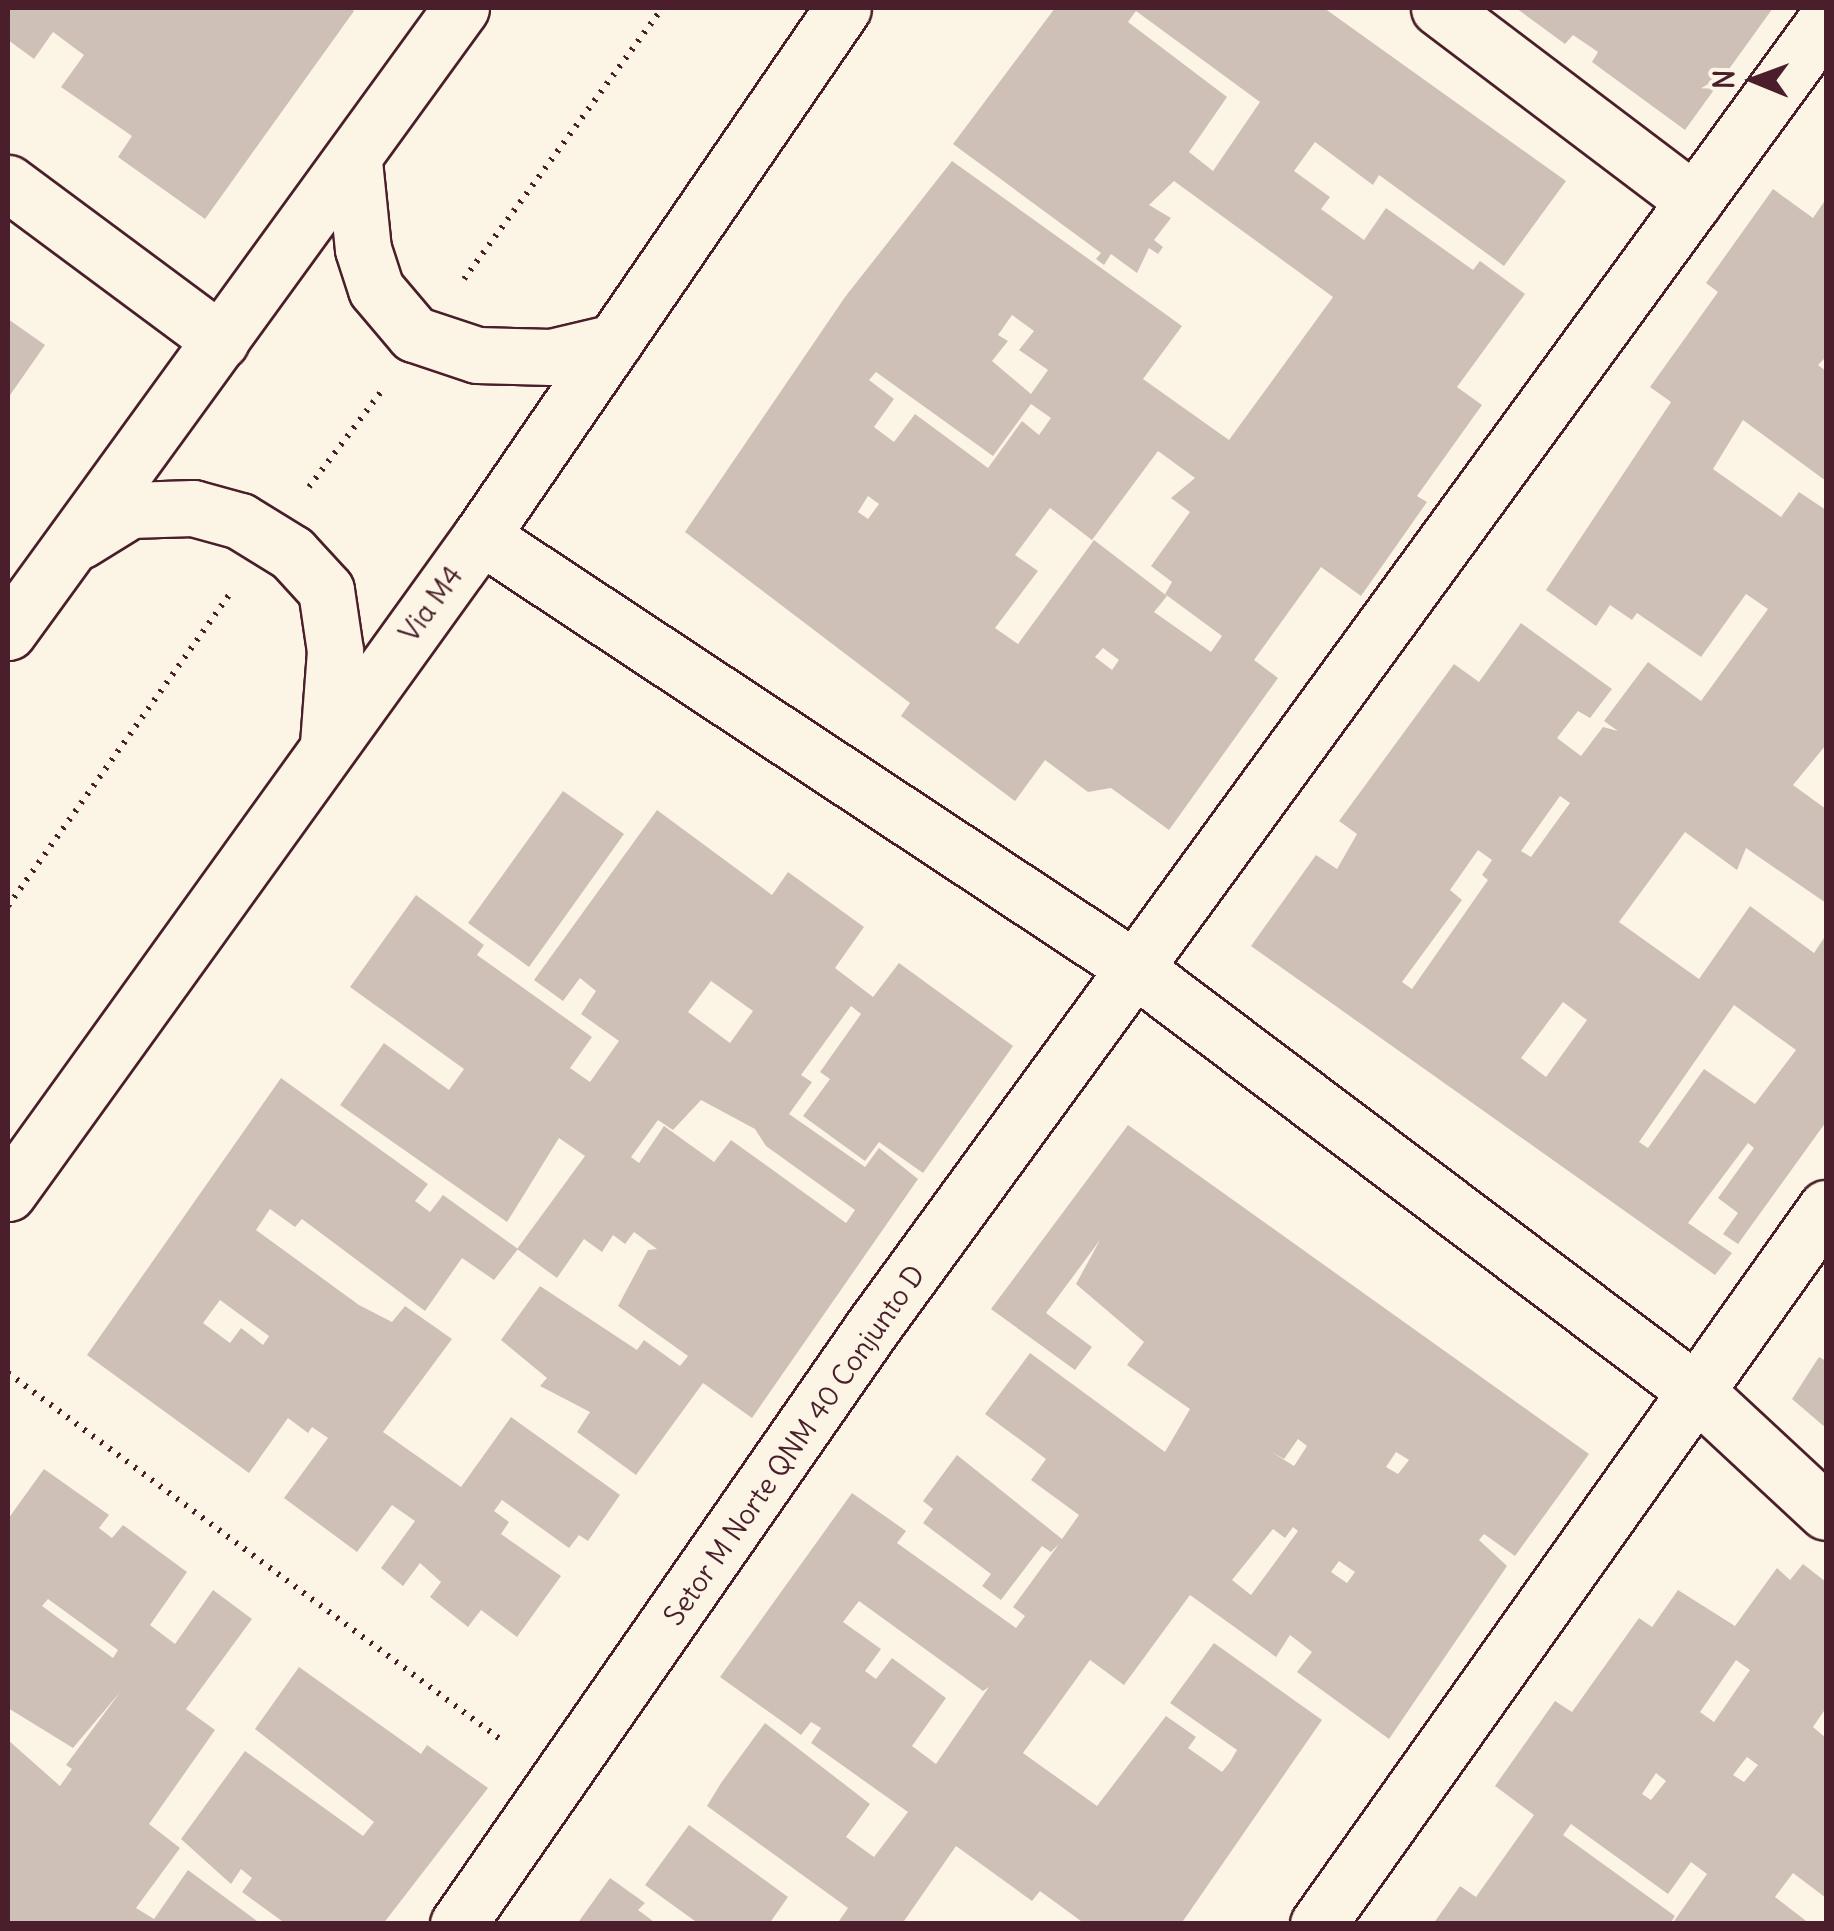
<!DOCTYPE html>
<html>
<head>
<meta charset="utf-8">
<style>
	body { margin:0 }
	#map { position:relative; width:1834px; height:1931px; overflow:hidden; background:#fcf5e5; font-family:Delius,sans-serif }
	div>[style] { position:absolute }
	[style*='--x'] { left:calc(var(--x)*1px); top:calc(var(--y)*1px); width:calc(var(--w)*1px); rotate:calc(var(--a)*1deg) }
	.building>* { inset:0; background:#cfc0b7 }
	.path>* { height:6px; margin-top:-3px; transform-origin:0; background:repeating-linear-gradient(90deg,#4a1f2b 0 2.5px,transparent 0 10.5px) }
	.roads { filter:drop-shadow(2px 0 #4a1f2b) drop-shadow(-2px 0 #4a1f2b) drop-shadow(0 2px #4a1f2b) drop-shadow(0 -2px #4a1f2b) }
	.minor>* { height:55px; margin:-27.5px; padding:0 27.5px; transform-origin:27.5px; border-radius:27.5px; background:#fcf5e5 }
	.major>* { height:55px; margin:-27.5px; padding:0 27.5px; transform-origin:27.5px; border-radius:27.5px; background:#fcf5e5 }
	span { translate:-50% -50%; white-space:nowrap; text-align:center; line-height:1.15; -webkit-text-stroke:9px #fcf5e5; paint-order:stroke }
	.street-label { font-size:28px; color:#4a1f2b }
	.frame { position:absolute; inset:0; border:10px solid #4a1f2b; pointer-events:none }
	.north { position:absolute; left:1704px; top:30px; width:100px; height:100px; -webkit-text-stroke:8px #fcf5e5; paint-order:stroke; rotate:271deg; font-size:28px; font-weight:700; line-height:40px; text-align:center; color:#4a1f2b }
	.north::after { content:''; display:block; margin:auto; width:35px; height:45px; background:#4a1f2b; clip-path:polygon(50% 0,100% 100%,50% 72%,0 100%) }
</style>
</head>
<body>
<div id="map">
	<div class="building">
		<div style="clip-path:polygon(8px 8px,350px 8px,354px 11px,205px 219px,118px 157px,132px 136px,61px 87px,84px 55px,53px 32px,34px 59px,8px 40px)"></div>
		<div style="clip-path:polygon(evenodd,1055px 8px,1324px 8px,1566px 181px,1504px 266px,1379px 175px,1373px 185px,1315px 142px,1294px 171px,1330px 197px,1321px 209px,1364px 240px,1386px 208px,1473px 270px,1480px 261px,1525px 294px,1457px 387px,1482px 405px,1417px 496px,1427px 502px,1361px 596px,1321px 567px,1254px 660px,1278px 678px,1169px 830px,1111px 788px,1088px 792px,1045px 760px,1015px 801px,901px 716px,910px 703px,685px 532px,845px 297px,952px 161px,1182px 326px,1143px 379px,1229px 440px,1333px 297px,1174px 181px,1149px 205px,1171px 218px,1154px 240px,1163px 247px,1158px 254px,1149px 248px,1137px 273px,1111px 254px,1104px 265px,1096px 259px,1101px 253px,953px 144px,1055px 8px,1136px 11px,1260px 102px,1213px 171px,1189px 152px,1227px 97px,1128px 22px,1136px 11px,1055px 8px,1012px 315px,1034px 331px,1019px 350px,1048px 370px,1031px 394px,992px 361px,1008px 341px,998px 335px,1012px 315px,1055px 8px,876px 372px,993px 456px,1031px 404px,1051px 418px,1039px 435px,1022px 421px,988px 468px,915px 414px,894px 442px,874px 427px,894px 399px,869px 380px,876px 372px,1055px 8px,1158px 451px,1195px 478px,1171px 498px,1190px 512px,1151px 566px,1172px 582px,1165px 594px,1222px 636px,1211px 652px,1154px 612px,1167px 596px,1094px 540px,1018px 644px,995px 628px,1038px 571px,1015px 555px,1050px 508px,1092px 540px,1158px 451px,1055px 8px,868px 496px,879px 504px,868px 519px,858px 512px,868px 496px,1055px 8px,1103px 648px,1119px 660px,1112px 670px,1095px 657px,1103px 648px)"></div>
		<div style="clip-path:polygon(1516px 8px,1773px 8px,1685px 130px,1592px 62px,1598px 52px,1573px 35px,1565px 44px)"></div>
		<div style="clip-path:polygon(evenodd,1773px 189px,1813px 218px,1826px 199px,1826px 357px,1818px 365px,1826px 371px,1826px 481px,1743px 420px,1713px 469px,1781px 517px,1799px 492px,1826px 510px,1826px 745px,1793px 785px,1826px 809px,1826px 903px,1746px 848px,1737px 870px,1685px 832px,1619px 922px,1699px 979px,1750px 906px,1814px 953px,1826px 935px,1826px 1122px,1738px 1244px,1723px 1234px,1738px 1213px,1718px 1198px,1754px 1148px,1748px 1143px,1688px 1223px,1732px 1253px,1715px 1275px,1251px 946px,1316px 855px,1337px 869px,1357px 834px,1339px 821px,1454px 664px,1479px 682px,1521px 623px,1612px 689px,1590px 718px,1578px 711px,1557px 738px,1581px 756px,1603px 727px,1618px 731px,1604px 721px,1648px 662px,1701px 701px,1768px 609px,1746px 594px,1701px 657px,1637px 613px,1632px 620px,1610px 605px,1596px 626px,1546px 590px,1671px 402px,1650px 387px,1718px 292px,1706px 283px,1773px 189px,1560px 796px,1570px 803px,1531px 857px,1521px 851px,1560px 796px,1773px 189px,1478px 850px,1492px 860px,1482px 875px,1488px 880px,1412px 989px,1402px 982px,1462px 900px,1450px 890px,1478px 850px,1773px 189px,1563px 1002px,1587px 1020px,1546px 1077px,1521px 1058px,1563px 1002px,1773px 189px,1734px 1005px,1796px 1050px,1755px 1104px,1704px 1069px,1648px 1148px,1639px 1142px,1734px 1005px)"></div>
		<div style="clip-path:polygon(8px 319px,45px 345px,8px 398px)"></div>
		<div style="clip-path:polygon(563px 791px,624px 834px,529px 967px,468px 923px)"></div>
		<div style="clip-path:polygon(evenodd,657px 810px,772px 895px,788px 872px,864px 927px,835px 968px,873px 997px,899px 963px,1013px 1046px,923px 1173px,879px 1142px,865px 1161px,803px 1116px,830px 1079px,820px 1072px,861px 1014px,851px 1006px,801px 1075px,812px 1082px,789px 1114px,865px 1167px,879px 1148px,918px 1179px,752px 1418px,703px 1383px,636px 1475px,577px 1432px,590px 1412px,540px 1386px,547px 1378px,501px 1340px,540px 1286px,637px 1350px,644px 1340px,680px 1366px,688px 1356px,618px 1306px,648px 1250px,657px 1249px,634px 1232px,625px 1244px,613px 1235px,602px 1252px,584px 1239px,557px 1278px,517px 1249px,585px 1156px,559px 1138px,507px 1222px,340px 1105px,384px 1043px,449px 1090px,464px 1069px,350px 987px,416px 895px,484px 945px,477px 955px,592px 1037px,570px 1068px,590px 1082px,619px 1041px,581px 1014px,596px 991px,580px 978px,563px 1001px,534px 980px,657px 810px,711px 981px,753px 1011px,730px 1043px,688px 1012px,711px 981px,657px 810px,701px 1100px,755px 1129px,766px 1146px,855px 1210px,846px 1223px,731px 1140px,714px 1162px,664px 1126px,639px 1163px,631px 1157px,658px 1120px,673px 1130px,701px 1100px)"></div>
		<div style="clip-path:polygon(evenodd,281px 1078px,428px 1184px,415px 1201px,430px 1212px,443px 1195px,518px 1249px,494px 1280px,462px 1258px,425px 1311px,302px 1219px,295px 1227px,270px 1209px,256px 1230px,359px 1305px,392px 1322px,405px 1306px,452px 1339px,383px 1432px,461px 1487px,511px 1417px,620px 1495px,588px 1541px,579px 1535px,569px 1548px,502px 1500px,494px 1511px,509px 1522px,501px 1534px,561px 1576px,517px 1637px,481px 1610px,468px 1627px,430px 1597px,441px 1582px,420px 1563px,403px 1586px,381px 1568px,415px 1521px,392px 1505px,357px 1552px,284px 1498px,328px 1438px,312px 1427px,308px 1433px,288px 1418px,249px 1473px,87px 1355px,281px 1078px,220px 1300px,269px 1336px,263px 1345px,241px 1328px,230px 1343px,203px 1323px,220px 1300px)"></div>
		<div style="clip-path:polygon(evenodd,1128px 1125px,1589px 1454px,1515px 1556px,1484px 1534px,1479px 1540px,1507px 1566px,1389px 1739px,1297px 1672px,1312px 1652px,1290px 1635px,1276px 1657px,1190px 1595px,1124px 1685px,1090px 1660px,1023px 1753px,1097px 1806px,1166px 1716px,1196px 1737px,1188px 1748px,1222px 1772px,1230px 1762px,1237px 1750px,1170px 1703px,1214px 1643px,1322px 1720px,1181px 1924px,1085px 1924px,1040px 1891px,1032px 1901px,956px 1846px,902px 1924px,837px 1924px,848px 1908px,707px 1806px,721px 1783px,765px 1723px,870px 1804px,846px 1837px,874px 1857px,908px 1812px,811px 1743px,821px 1728px,811px 1722px,801px 1735px,720px 1677px,852px 1493px,906px 1531px,897px 1543px,1016px 1628px,1025px 1616px,1013px 1607px,1059px 1544px,1051px 1552px,1042px 1546px,1001px 1600px,982px 1586px,991px 1574px,923px 1523px,933px 1509px,923px 1501px,957px 1455px,1062px 1539px,1079px 1515px,1031px 1480px,1046px 1459px,985px 1414px,1030px 1353px,1165px 1452px,1190px 1409px,1127px 1365px,1144px 1342px,1076px 1284px,1100px 1240px,1046px 1313px,1092px 1347px,1075px 1370px,991px 1309px,1128px 1125px,1298px 1439px,1307px 1446px,1294px 1466px,1270px 1451px,1284px 1459px,1298px 1439px,1128px 1125px,1396px 1452px,1409px 1460px,1398px 1474px,1386px 1467px,1396px 1452px,1128px 1125px,1293px 1527px,1298px 1531px,1251px 1595px,1232px 1580px,1273px 1529px,1285px 1538px,1293px 1527px,1128px 1125px,1339px 1561px,1355px 1572px,1347px 1583px,1331px 1572px,1339px 1561px,1128px 1125px,859px 1601px,983px 1691px,989px 1687px,936px 1764px,912px 1746px,946px 1698px,892px 1658px,876px 1679px,865px 1671px,881px 1649px,843px 1622px,859px 1601px)"></div>
		<div style="clip-path:polygon(1819px 1357px,1826px 1361px,1826px 1428px,1792px 1399px)"></div>
		<div style="clip-path:polygon(evenodd,44px 1469px,109px 1515px,99px 1528px,112px 1538px,123px 1525px,187px 1572px,150px 1625px,175px 1644px,213px 1590px,252px 1619px,186px 1709px,215px 1730px,149px 1824px,180px 1848px,136px 1908px,154px 1919px,188px 1870px,261px 1924px,8px 1924px,8px 1740px,60px 1786px,72px 1769px,66px 1765px,121px 1691px,73px 1748px,8px 1708px,8px 1519px,44px 1469px,48px 1599px,118px 1650px,113px 1658px,42px 1606px,48px 1599px)"></div>
		<div style="clip-path:polygon(evenodd,1803px 1564px,1826px 1582px,1826px 1708px,1813px 1727px,1826px 1738px,1826px 1898px,1793px 1873px,1775px 1897px,1810px 1924px,1672px 1924px,1707px 1874px,1691px 1862px,1668px 1894px,1571px 1824px,1563px 1835px,1675px 1916px,1670px 1924px,1433px 1924px,1460px 1886px,1476px 1897px,1534px 1815px,1495px 1786px,1555px 1701px,1572px 1712px,1639px 1618px,1652px 1627px,1678px 1590px,1735px 1626px,1777px 1568px,1790px 1580px,1803px 1564px,1736px 1660px,1750px 1670px,1714px 1722px,1700px 1712px,1736px 1660px,1803px 1564px,1747px 1757px,1758px 1765px,1744px 1782px,1733px 1775px,1747px 1757px,1803px 1564px,1656px 1773px,1666px 1781px,1651px 1800px,1642px 1794px,1656px 1773px)"></div>
		<div style="clip-path:polygon(299px 1667px,421px 1754px,427px 1745px,488px 1788px,383px 1924px,286px 1924px,242px 1892px,252px 1878px,241px 1869px,231px 1884px,181px 1839px,245px 1751px,363px 1836px,374px 1822px,255px 1729px)"></div>
		<div style="clip-path:polygon(689px 1825px,788px 1897px,769px 1924px,699px 1924px,645px 1885px)"></div>
		<div style="clip-path:polygon(610px 1878px,645px 1903px,638px 1910px,657px 1924px,577px 1924px)"></div>
	</div>
	<div class="path">
		<div style="--x:464;--y:279;--w:336;--a:-53.8"></div>
		<div style="--x:309;--y:487;--w:123;--a:-52.9"></div>
		<div style="--x:8;--y:906;--w:383;--a:-54.6"></div>
		<div style="--x:8;--y:1373;--w:618;--a:36.65"></div>
	</div>
	<div class="roads">
		<div class="minor">
			<div style="--x:1439;--y:8;--w:320;--a:37.1"></div>
			<div style="--x:8;--y:183;--w:265;--a:36.6"></div>
			<div style="--x:481;--y:536;--w:782;--a:33.47"></div>
			<div style="--x:1133;--y:967;--w:706;--a:37"></div>
			<div style="--x:1697;--y:1392;--w:176;--a:42.9"></div>
			<div style="--x:458;--y:1924;--w:726;--a:-55.21"></div>
			<div style="--x:872;--y:1328;--w:1619;--a:-53.89"></div>
			<div style="--x:1318;--y:1924;--w:878;--a:-54.64"></div>
		</div>
		<div class="major">
			<div style="--x:354;--y:161;--w:88;--a:84.2"></div>
			<div style="--x:363;--y:249;--w:42;--a:72"></div>
			<div style="--x:376;--y:289;--w:59;--a:49.8"></div>
			<div style="--x:414;--y:334;--w:66;--a:18.4"></div>
			<div style="--x:477;--y:355;--w:74;--a:1.5"></div>
			<div style="--x:551;--y:357;--w:65;--a:-13.4"></div>
			<div style="--x:80;--y:541;--w:59;--a:-31.8"></div>
			<div style="--x:130;--y:510;--w:63;--a:-1.8"></div>
			<div style="--x:193;--y:508;--w:49;--a:15.5"></div>
			<div style="--x:240;--y:521;--w:61;--a:31.6"></div>
			<div style="--x:292;--y:553;--w:50;--a:47.4"></div>
			<div style="--x:326;--y:590;--w:62;--a:81.6"></div>
			<div style="--x:335;--y:651;--w:93;--a:94.3"></div>
			<div style="--x:8;--y:632;--w:771;--a:-54.02"></div>
			<div style="--x:8;--y:1193;--w:810;--a:-54.25"></div>
			<div style="--x:481;--y:536;--w:640;--a:-55.57"></div>
		</div>
	</div>
	<div class="street-label">
		<span style="left:431px;top:604px;rotate:-54deg">Via M4</span>
		<span style="left:794px;top:1445px;rotate:-55deg">Setor M Norte QNM 40 Conjunto D</span>
	</div>
	<div class="frame"></div>
	<div class="north">N</div>
</div>
</body>
</html>
